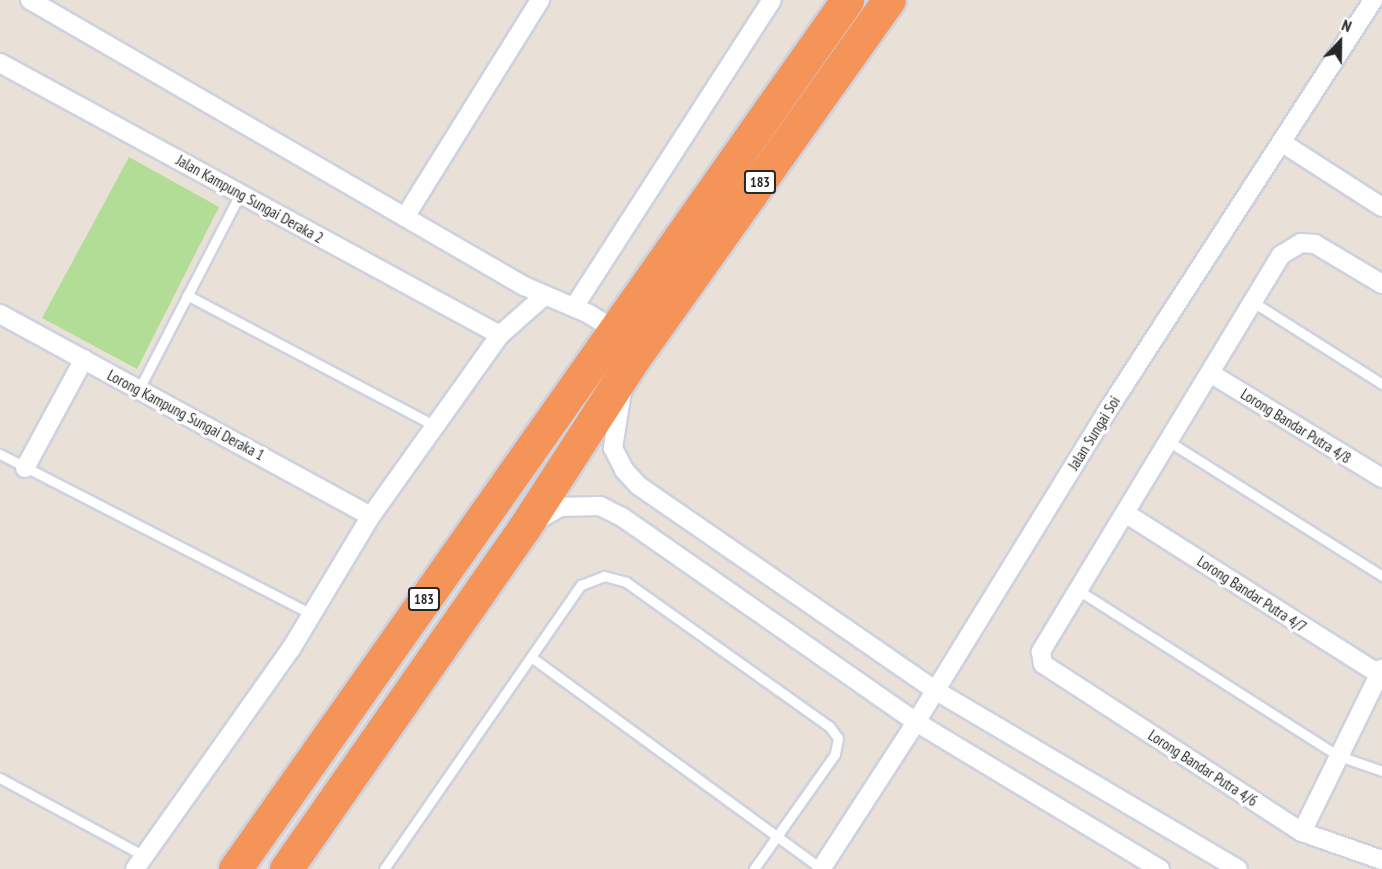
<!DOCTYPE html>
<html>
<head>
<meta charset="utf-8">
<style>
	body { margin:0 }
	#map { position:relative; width:1382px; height:869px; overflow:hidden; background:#e9e1d8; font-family:"PT Sans Narrow",sans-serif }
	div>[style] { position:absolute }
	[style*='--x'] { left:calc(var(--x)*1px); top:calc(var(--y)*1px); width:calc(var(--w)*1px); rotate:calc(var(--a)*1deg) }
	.green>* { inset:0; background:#b2dd97 }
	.roads { filter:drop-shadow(2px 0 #ced2df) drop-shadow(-2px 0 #ced2df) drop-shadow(0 2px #ced2df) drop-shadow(0 -2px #ced2df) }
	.lane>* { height:9px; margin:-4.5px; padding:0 4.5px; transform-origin:4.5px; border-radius:4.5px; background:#fff }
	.street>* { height:18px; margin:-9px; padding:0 9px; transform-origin:9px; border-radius:9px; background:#fff }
	.highway>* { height:33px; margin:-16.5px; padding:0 16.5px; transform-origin:16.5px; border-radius:16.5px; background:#f49458 }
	span { translate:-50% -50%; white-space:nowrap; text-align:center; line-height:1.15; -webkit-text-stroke:6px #fff; paint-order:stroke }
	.shield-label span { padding:2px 4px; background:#fff; border:2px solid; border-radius:4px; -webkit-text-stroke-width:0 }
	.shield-label { font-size:14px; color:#272727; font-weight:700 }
	.street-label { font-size:15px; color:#272727 }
	.north { position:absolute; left:1310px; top:12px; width:60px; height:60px; -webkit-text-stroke:4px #fff; paint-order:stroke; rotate:22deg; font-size:16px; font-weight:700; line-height:24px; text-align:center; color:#272727 }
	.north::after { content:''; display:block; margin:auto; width:21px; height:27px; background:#272727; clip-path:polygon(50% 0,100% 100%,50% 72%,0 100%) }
</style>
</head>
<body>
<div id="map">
	<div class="green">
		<div style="clip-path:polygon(129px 157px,219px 207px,137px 369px,42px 318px)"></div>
	</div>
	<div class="roads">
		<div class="lane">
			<div style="--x:187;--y:295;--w:280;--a:27.8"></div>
			<div style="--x:1253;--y:302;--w:153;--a:32.4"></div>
			<div style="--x:139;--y:389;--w:220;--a:-62.6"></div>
			<div style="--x:1168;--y:441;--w:253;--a:32.2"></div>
			<div style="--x:0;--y:454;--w:350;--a:27.2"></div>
			<div style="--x:1078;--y:590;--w:309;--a:32.5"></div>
			<div style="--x:1339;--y:756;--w:46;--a:19.2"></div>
			<div style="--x:531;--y:657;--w:360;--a:36.1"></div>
			<div style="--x:0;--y:778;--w:164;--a:28.4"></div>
			<div style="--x:384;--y:869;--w:346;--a:-55.3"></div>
			<div style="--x:581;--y:585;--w:25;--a:-21"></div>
			<div style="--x:604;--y:576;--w:23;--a:15"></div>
			<div style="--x:626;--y:582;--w:249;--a:35.4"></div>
			<div style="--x:829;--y:726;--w:15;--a:53"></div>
			<div style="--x:838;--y:738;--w:16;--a:101"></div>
			<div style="--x:835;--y:754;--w:141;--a:125.2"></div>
		</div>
		<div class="street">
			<div style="--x:30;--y:0;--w:571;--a:30.07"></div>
			<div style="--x:524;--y:286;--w:71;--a:23.3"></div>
			<div style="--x:589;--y:314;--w:28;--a:32"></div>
			<div style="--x:0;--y:63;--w:569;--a:28.55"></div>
			<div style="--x:1281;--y:142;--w:120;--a:32.8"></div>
			<div style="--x:405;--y:217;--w:256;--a:-58.1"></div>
			<div style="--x:1382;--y:284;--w:78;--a:-149.2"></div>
			<div style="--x:1315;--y:244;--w:14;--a:-176"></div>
			<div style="--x:1301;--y:243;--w:23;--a:149"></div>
			<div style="--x:1281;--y:255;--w:464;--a:121.2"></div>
			<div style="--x:1041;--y:652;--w:12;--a:81"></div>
			<div style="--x:1043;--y:664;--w:309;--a:33"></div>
			<div style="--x:1302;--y:832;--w:85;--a:19.3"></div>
			<div style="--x:574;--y:307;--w:365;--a:-57.2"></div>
			<div style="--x:0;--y:314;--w:422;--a:28.6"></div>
			<div style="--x:1210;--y:373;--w:202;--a:31.4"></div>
			<div style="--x:622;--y:391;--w:58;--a:99"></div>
			<div style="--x:613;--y:448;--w:25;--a:63"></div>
			<div style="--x:624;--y:470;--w:22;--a:47"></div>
			<div style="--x:639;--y:486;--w:359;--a:34.6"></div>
			<div style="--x:935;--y:690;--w:352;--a:30.6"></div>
			<div style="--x:25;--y:468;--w:124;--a:-61.6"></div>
			<div style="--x:1125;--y:513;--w:304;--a:32.4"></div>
			<div style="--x:536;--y:521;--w:28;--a:-30"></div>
			<div style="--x:560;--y:507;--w:40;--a:-1.4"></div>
			<div style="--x:600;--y:506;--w:25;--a:27"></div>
			<div style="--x:622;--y:517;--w:358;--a:34.9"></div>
			<div style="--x:916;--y:722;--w:285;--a:31.1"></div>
			<div style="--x:1302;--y:832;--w:182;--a:-63.9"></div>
			<div style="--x:135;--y:869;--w:270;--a:-54.7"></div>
			<div style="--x:291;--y:649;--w:155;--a:-59"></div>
			<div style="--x:371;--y:516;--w:110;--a:-54.6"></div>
			<div style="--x:435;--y:426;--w:112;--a:-54.5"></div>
			<div style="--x:500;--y:335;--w:60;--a:-41.6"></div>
			<div style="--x:821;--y:869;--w:175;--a:-57.1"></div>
			<div style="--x:916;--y:722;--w:363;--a:-58.4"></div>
			<div style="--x:1106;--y:413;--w:492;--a:-57.1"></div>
		</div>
		<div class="highway">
			<div style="--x:235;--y:869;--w:1063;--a:-54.84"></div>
			<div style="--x:286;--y:869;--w:416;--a:-55.1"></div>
			<div style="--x:524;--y:528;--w:195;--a:-57.1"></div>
			<div style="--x:630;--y:364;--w:447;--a:-54.6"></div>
		</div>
	</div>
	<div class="shield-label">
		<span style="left:760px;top:182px">183</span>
		<span style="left:424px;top:599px">183</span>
	</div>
	<div class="street-label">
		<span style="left:250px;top:199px;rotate:29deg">Jalan Kampung Sungai Deraka 2</span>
		<span style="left:186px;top:415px;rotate:28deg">Lorong Kampung Sungai Deraka 1</span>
		<span style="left:1296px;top:426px;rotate:32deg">Lorong Bandar Putra 4/8</span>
		<span style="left:1094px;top:433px;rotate:-58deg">Jalan Sungai Soi</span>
		<span style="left:1252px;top:594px;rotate:33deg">Lorong Bandar Putra 4/7</span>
		<span style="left:1203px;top:768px;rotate:33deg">Lorong Bandar Putra 4/6</span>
	</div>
	<div class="north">N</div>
</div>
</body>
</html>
